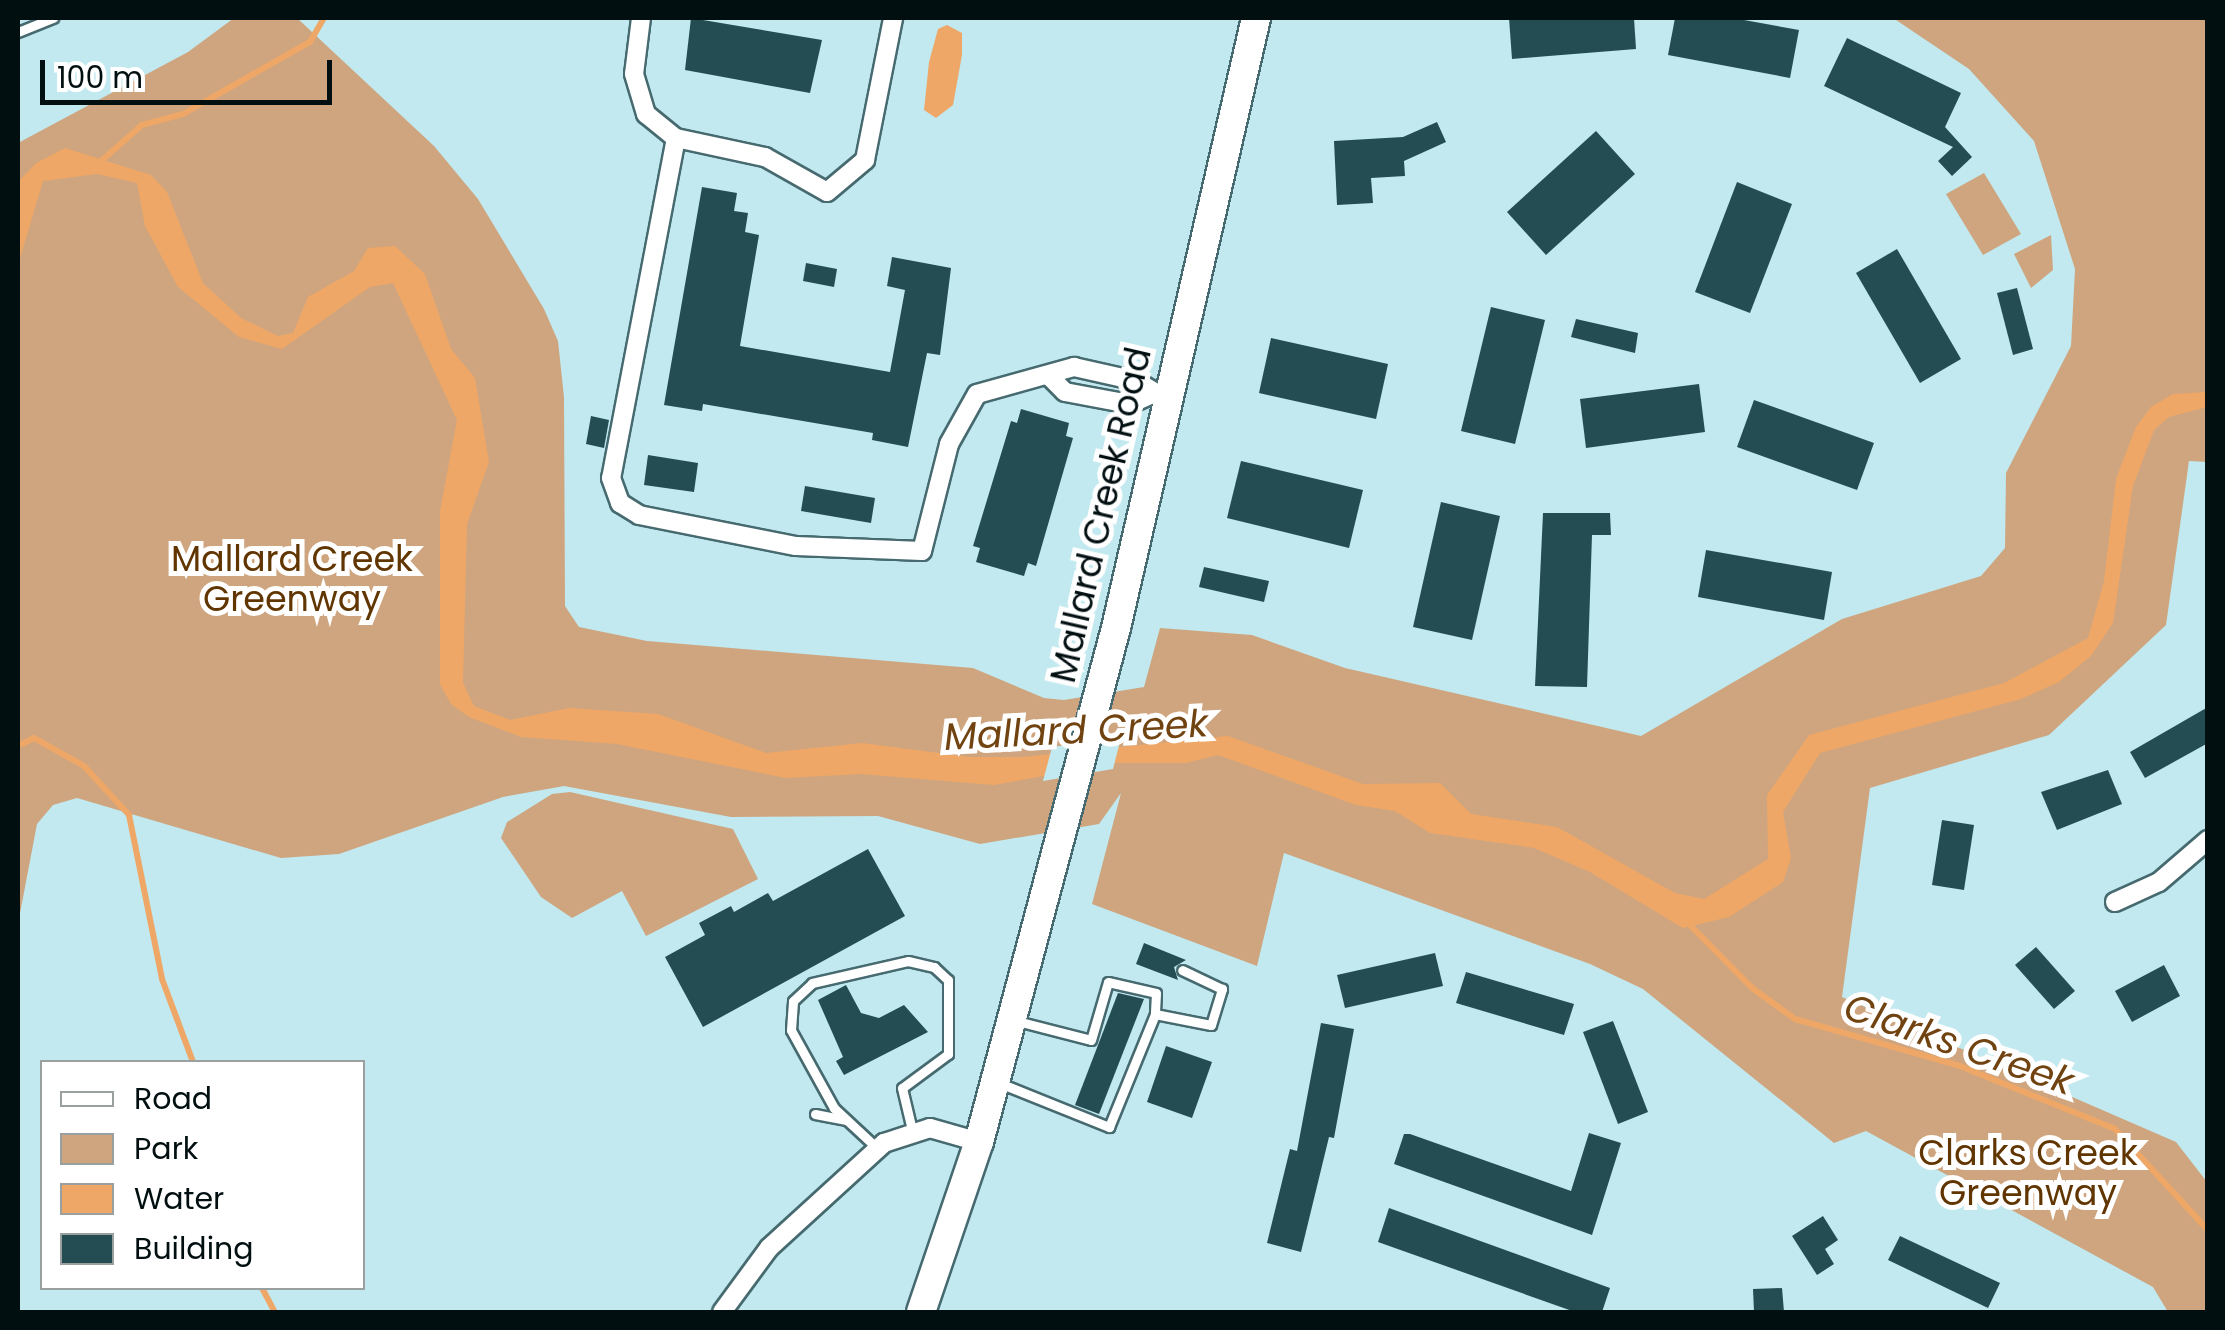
<!DOCTYPE html>
<html>
<head>
<meta charset="utf-8">
<style>
	body { margin:0 }
	#map { position:relative; width:2225px; height:1330px; overflow:hidden; background:#c1e9ef; font-family:Poppins,sans-serif }
	div>[style] { position:absolute }
	[style*='--x'] { left:calc(var(--x)*1px); top:calc(var(--y)*1px); width:calc(var(--w)*1px); rotate:calc(var(--a)*1deg) }
	.green>* { inset:0; background:#cfa57f }
	.water>* { inset:0; background:#eea766 }
	.pier>* { inset:0; background:#c1e9ef }
	.stream>* { height:6px; margin:-3px; padding:0 3px; transform-origin:3px; border-radius:3px; background:#eea766 }
	.building>* { inset:0; background:#244d53 }
	.roads { filter:drop-shadow(2px 0 #466a6f) drop-shadow(-2px 0 #466a6f) drop-shadow(0 2px #466a6f) drop-shadow(0 -2px #466a6f) }
	.lane>* { height:9px; margin:-4.5px; padding:0 4.5px; transform-origin:4.5px; border-radius:4.5px; background:#fff }
	.street>* { height:18px; margin:-9px; padding:0 9px; transform-origin:9px; border-radius:9px; background:#fff }
	.secondary>* { height:28px; margin:-14px; padding:0 14px; transform-origin:14px; border-radius:14px; background:#fff }
	span { translate:-50% -50%; white-space:nowrap; text-align:center; line-height:1.15; -webkit-text-stroke:10px #fff; paint-order:stroke }
	.street-label { font-size:35px; color:#020f11 }
	.park-label { font-size:35px; color:#613500 }
	.water-label { font-size:38px; color:#714311; font-style:italic }
	.frame { position:absolute; inset:0; border:20px solid #020f11; pointer-events:none }
	.legend { position:absolute; left:40px; top:1060px; width:325px; height:230px; box-sizing:border-box; background:#fff; border:2px solid #9a9fa0; margin:0; padding:12px 18px; list-style:none; font-size:30px; color:#020f11 }
	.legend li { display:flex; align-items:center; gap:20px; height:50px }
	.legend b { width:50px; border:2px solid #9a9fa0 }
	.scale { position:absolute; left:40px; top:60px; width:292px; height:45px; box-sizing:border-box; border:5px solid #020f11; border-top:0; padding-left:12px; font-size:30px; line-height:35px; white-space:nowrap; color:#020f11; -webkit-text-stroke:8px #fff; paint-order:stroke }
</style>
</head>
<body>
<div id="map">
	<div class="green">
		<div style="clip-path:polygon(234px 18px,297px 18px,434px 146px,478px 199px,544px 309px,558px 341px,564px 397px,565px 606px,579px 627px,647px 641px,973px 668px,1044px 698px,1064px 700px,1144px 687px,1160px 628px,1252px 635px,1345px 668px,1641px 736px,1842px 619px,1981px 576px,2005px 548px,2006px 473px,2071px 346px,2075px 269px,2034px 141px,1969px 69px,1893px 18px,2207px 18px,2207px 462px,2189px 461px,2166px 625px,2049px 735px,1870px 788px,1842px 997px,2176px 1142px,2207px 1182px,2207px 1312px,2168px 1312px,2153px 1287px,1866px 1131px,1834px 1143px,1643px 989px,1590px 964px,1284px 853px,1257px 966px,1092px 904px,1121px 793px,1099px 824px,980px 844px,878px 816px,731px 817px,564px 786px,503px 797px,339px 854px,281px 858px,77px 798px,53px 805px,37px 824px,18px 924px,18px 143px,188px 52px)"></div>
		<div style="clip-path:polygon(1984px 173px,2021px 234px,1983px 255px,1946px 194px)"></div>
		<div style="clip-path:polygon(2051px 235px,2053px 270px,2031px 288px,2014px 254px)"></div>
		<div style="clip-path:polygon(570px 792px,733px 829px,758px 879px,646px 936px,622px 891px,572px 918px,541px 897px,501px 838px,507px 822px,552px 794px)"></div>
	</div>
	<div class="water">
		<div style="clip-path:polygon(947px 25px,962px 33px,962px 55px,953px 105px,936px 118px,924px 110px,929px 62px,938px 29px)"></div>
		<div style="clip-path:polygon(65px 148px,151px 175px,167px 192px,203px 283px,241px 318px,278px 336px,293px 333px,308px 297px,354px 271px,368px 248px,395px 246px,425px 274px,451px 349px,475px 378px,489px 462px,467px 524px,463px 683px,474px 706px,510px 720px,569px 708px,658px 714px,766px 753px,862px 743px,969px 757px,1023px 757px,1228px 736px,1363px 784px,1440px 783px,1471px 814px,1557px 827px,1675px 893px,1704px 899px,1768px 859px,1767px 795px,1809px 735px,2004px 683px,2088px 638px,2104px 581px,2116px 479px,2136px 427px,2151px 407px,2173px 394px,2207px 392px,2207px 407px,2169px 417px,2154px 430px,2133px 486px,2113px 623px,2091px 656px,2059px 682px,2021px 699px,1820px 753px,1783px 812px,1791px 858px,1783px 882px,1729px 917px,1683px 928px,1590px 872px,1534px 848px,1430px 833px,1395px 811px,1356px 805px,1218px 755px,1186px 763px,1116px 763px,994px 785px,861px 774px,786px 778px,617px 744px,521px 737px,469px 717px,451px 704px,440px 684px,440px 511px,457px 420px,393px 283px,370px 287px,282px 349px,239px 337px,178px 287px,145px 226px,137px 183px,97px 174px,43px 181px,18px 265px,18px 182px,36px 163px)"></div>
	</div>
	<div class="pier">
		<div style="clip-path:polygon(1121px 738px,1113px 769px,1043px 781px,1052px 747px)"></div>
	</div>
	<div class="stream">
		<div style="--x:100;--y:162;--w:56;--a:-41.4"></div>
		<div style="--x:142;--y:125;--w:42;--a:-15"></div>
		<div style="--x:183;--y:114;--w:146;--a:-29.6"></div>
		<div style="--x:310;--y:42;--w:28;--a:-60"></div>
		<div style="--x:22;--y:744;--w:13;--a:-27"></div>
		<div style="--x:34;--y:738;--w:57;--a:29.2"></div>
		<div style="--x:84;--y:766;--w:67;--a:47.4"></div>
		<div style="--x:129;--y:815;--w:167;--a:78.6"></div>
		<div style="--x:162;--y:979;--w:89;--a:69.5"></div>
		<div style="--x:1687;--y:922;--w:93;--a:45.4"></div>
		<div style="--x:1752;--y:988;--w:53;--a:35.8"></div>
		<div style="--x:1795;--y:1019;--w:172;--a:15.9"></div>
		<div style="--x:1960;--y:1066;--w:167;--a:22.1"></div>
		<div style="--x:2115;--y:1129;--w:137;--a:47.4"></div>
		<div style="--x:262;--y:1288;--w:27;--a:62"></div>
	</div>
	<div class="building">
		<div style="clip-path:polygon(691px 18px,822px 40px,810px 93px,685px 70px)"></div>
		<div style="clip-path:polygon(1509px 18px,1634px 18px,1636px 49px,1512px 59px)"></div>
		<div style="clip-path:polygon(1675px 18px,1733px 18px,1799px 30px,1790px 78px,1668px 55px)"></div>
		<div style="clip-path:polygon(1847px 38px,1961px 93px,1945px 127px,1972px 157px,1952px 176px,1938px 161px,1953px 147px,1824px 86px)"></div>
		<div style="clip-path:polygon(1437px 122px,1446px 142px,1404px 161px,1405px 176px,1371px 178px,1373px 203px,1337px 205px,1334px 141px,1403px 137px)"></div>
		<div style="clip-path:polygon(1596px 131px,1635px 174px,1546px 255px,1507px 212px)"></div>
		<div style="clip-path:polygon(1737px 182px,1792px 204px,1750px 313px,1695px 292px)"></div>
		<div style="clip-path:polygon(702px 187px,737px 193px,734px 211px,748px 213px,745px 232px,759px 235px,740px 346px,890px 372px,905px 290px,887px 286px,892px 257px,951px 268px,940px 355px,927px 353px,908px 447px,872px 440px,873px 433px,703px 404px,702px 411px,664px 405px)"></div>
		<div style="clip-path:polygon(1897px 249px,1961px 359px,1920px 383px,1856px 273px)"></div>
		<div style="clip-path:polygon(806px 263px,837px 269px,834px 287px,803px 281px)"></div>
		<div style="clip-path:polygon(2017px 288px,2033px 349px,2013px 355px,1997px 293px)"></div>
		<div style="clip-path:polygon(1491px 307px,1545px 320px,1515px 444px,1461px 431px)"></div>
		<div style="clip-path:polygon(1576px 319px,1638px 333px,1635px 353px,1571px 337px)"></div>
		<div style="clip-path:polygon(1271px 338px,1388px 364px,1376px 419px,1259px 393px)"></div>
		<div style="clip-path:polygon(1699px 384px,1705px 432px,1586px 448px,1580px 399px)"></div>
		<div style="clip-path:polygon(1754px 400px,1874px 443px,1857px 490px,1737px 447px)"></div>
		<div style="clip-path:polygon(1021px 409px,1069px 423px,1066px 436px,1073px 438px,1036px 566px,1028px 563px,1024px 576px,976px 562px,980px 548px,973px 546px,1011px 421px,1017px 423px)"></div>
		<div style="clip-path:polygon(591px 416px,609px 420px,604px 448px,586px 444px)"></div>
		<div style="clip-path:polygon(648px 455px,698px 463px,694px 492px,644px 485px)"></div>
		<div style="clip-path:polygon(1241px 461px,1363px 490px,1349px 548px,1227px 518px)"></div>
		<div style="clip-path:polygon(805px 486px,875px 498px,871px 523px,801px 511px)"></div>
		<div style="clip-path:polygon(1441px 502px,1500px 516px,1472px 640px,1413px 627px)"></div>
		<div style="clip-path:polygon(1543px 513px,1610px 513px,1611px 535px,1592px 535px,1587px 687px,1535px 686px)"></div>
		<div style="clip-path:polygon(1706px 550px,1832px 572px,1824px 620px,1698px 597px)"></div>
		<div style="clip-path:polygon(1204px 567px,1269px 581px,1264px 602px,1199px 587px)"></div>
		<div style="clip-path:polygon(2208px 707px,2208px 743px,2145px 778px,2130px 752px)"></div>
		<div style="clip-path:polygon(2108px 770px,2122px 804px,2057px 830px,2041px 792px)"></div>
		<div style="clip-path:polygon(1942px 820px,1974px 825px,1964px 890px,1932px 885px)"></div>
		<div style="clip-path:polygon(868px 849px,905px 916px,703px 1027px,665px 957px,705px 935px,699px 923px,731px 906px,734px 912px,768px 893px,773px 901px)"></div>
		<div style="clip-path:polygon(1144px 943px,1186px 960px,1174px 967px,1178px 980px,1136px 964px)"></div>
		<div style="clip-path:polygon(2036px 947px,2075px 991px,2054px 1009px,2015px 965px)"></div>
		<div style="clip-path:polygon(1435px 953px,1443px 986px,1345px 1008px,1337px 975px)"></div>
		<div style="clip-path:polygon(2164px 965px,2180px 996px,2132px 1022px,2115px 991px)"></div>
		<div style="clip-path:polygon(1466px 972px,1574px 1004px,1564px 1035px,1456px 1003px)"></div>
		<div style="clip-path:polygon(846px 985px,861px 1013px,879px 1018px,904px 1005px,928px 1032px,844px 1075px,836px 1061px,843px 1057px,818px 1000px)"></div>
		<div style="clip-path:polygon(1118px 993px,1144px 999px,1099px 1114px,1075px 1105px)"></div>
		<div style="clip-path:polygon(1613px 1021px,1648px 1112px,1618px 1124px,1583px 1032px)"></div>
		<div style="clip-path:polygon(1321px 1023px,1354px 1029px,1334px 1138px,1329px 1137px,1301px 1252px,1267px 1243px,1290px 1149px,1297px 1151px)"></div>
		<div style="clip-path:polygon(1166px 1046px,1212px 1062px,1192px 1118px,1147px 1102px)"></div>
		<div style="clip-path:polygon(1589px 1133px,1621px 1143px,1592px 1235px,1394px 1164px,1404px 1134px,1410px 1134px,1571px 1191px)"></div>
		<div style="clip-path:polygon(1389px 1208px,1610px 1288px,1602px 1312px,1575px 1312px,1378px 1242px)"></div>
		<div style="clip-path:polygon(1823px 1216px,1838px 1240px,1825px 1249px,1834px 1264px,1817px 1275px,1792px 1236px)"></div>
		<div style="clip-path:polygon(1900px 1236px,2000px 1283px,1988px 1308px,1888px 1260px)"></div>
		<div style="clip-path:polygon(1782px 1288px,1784px 1312px,1754px 1312px,1753px 1289px)"></div>
	</div>
	<div class="roads">
		<div class="lane">
			<div style="--x:18;--y:32;--w:38;--a:-22"></div>
			<div style="--x:1017;--y:1021;--w:76;--a:14.4"></div>
			<div style="--x:1091;--y:1040;--w:60;--a:-73.7"></div>
			<div style="--x:1108;--y:982;--w:49;--a:12.9"></div>
			<div style="--x:1156;--y:993;--w:21;--a:93"></div>
			<div style="--x:997;--y:1082;--w:121;--a:21.9"></div>
			<div style="--x:1109;--y:1127;--w:122;--a:-67.8"></div>
			<div style="--x:1155;--y:1014;--w:57;--a:11.1"></div>
			<div style="--x:1211;--y:1025;--w:38;--a:-73"></div>
			<div style="--x:1222;--y:989;--w:44;--a:-154.6"></div>
			<div style="--x:815;--y:1114;--w:32;--a:11"></div>
			<div style="--x:877;--y:1148;--w:59;--a:-137.1"></div>
			<div style="--x:834;--y:1108;--w:89;--a:-118.9"></div>
			<div style="--x:791;--y:1030;--w:29;--a:-86"></div>
			<div style="--x:793;--y:1001;--w:26;--a:-43"></div>
			<div style="--x:812;--y:983;--w:98;--a:-12.9"></div>
			<div style="--x:908;--y:961;--w:27;--a:13"></div>
			<div style="--x:934;--y:967;--w:19;--a:43"></div>
			<div style="--x:948;--y:980;--w:74;--a:90"></div>
			<div style="--x:948;--y:1054;--w:57;--a:143.5"></div>
			<div style="--x:902;--y:1088;--w:43;--a:76.6"></div>
		</div>
		<div class="street">
			<div style="--x:641;--y:18;--w:56;--a:97.1"></div>
			<div style="--x:634;--y:74;--w:42;--a:73.3"></div>
			<div style="--x:646;--y:114;--w:38;--a:39"></div>
			<div style="--x:676;--y:138;--w:91;--a:12.1"></div>
			<div style="--x:765;--y:157;--w:71;--a:29.4"></div>
			<div style="--x:827;--y:192;--w:50;--a:-40.1"></div>
			<div style="--x:865;--y:160;--w:145;--a:-78.8"></div>
			<div style="--x:676;--y:138;--w:346;--a:100.8"></div>
			<div style="--x:611;--y:478;--w:27;--a:70"></div>
			<div style="--x:620;--y:503;--w:22;--a:32"></div>
			<div style="--x:639;--y:515;--w:160;--a:11.2"></div>
			<div style="--x:796;--y:546;--w:126;--a:2.3"></div>
			<div style="--x:922;--y:551;--w:110;--a:-75.8"></div>
			<div style="--x:949;--y:444;--w:57;--a:-60.8"></div>
			<div style="--x:977;--y:394;--w:101;--a:-15.6"></div>
			<div style="--x:1074;--y:367;--w:64;--a:12.7"></div>
			<div style="--x:1136;--y:381;--w:35;--a:31"></div>
			<div style="--x:1050;--y:377;--w:21;--a:45"></div>
			<div style="--x:1065;--y:392;--w:66;--a:10.5"></div>
			<div style="--x:1130;--y:404;--w:22;--a:-24"></div>
			<div style="--x:2115;--y:902;--w:48;--a:-24.4"></div>
			<div style="--x:2159;--y:882;--w:65;--a:-40.6"></div>
			<div style="--x:722;--y:1312;--w:79;--a:-53.7"></div>
			<div style="--x:769;--y:1248;--w:156;--a:-42.4"></div>
			<div style="--x:884;--y:1143;--w:48;--a:-18.1"></div>
			<div style="--x:930;--y:1128;--w:51;--a:15.9"></div>
		</div>
		<div class="secondary">
			<div style="--x:921;--y:1312;--w:180;--a:-71.2"></div>
			<div style="--x:979;--y:1142;--w:532;--a:-75.08"></div>
			<div style="--x:1116;--y:628;--w:626;--a:-77.07"></div>
		</div>
	</div>
	<div class="street-label">
		<span style="left:1101px;top:515px;rotate:-77deg">Mallard Creek Road</span>
	</div>
	<div class="park-label">
		<span style="left:292px;top:579px">Mallard Creek<br>Greenway</span>
		<span style="left:2028px;top:1173px">Clarks Creek<br>Greenway</span>
	</div>
	<div class="water-label">
		<span style="left:1076px;top:730px;rotate:-3deg">Mallard Creek</span>
		<span style="left:1959px;top:1044px;rotate:19deg">Clarks Creek</span>
	</div>
	<div class="frame"></div>
	<ul class="legend">
	<li><b style="height:12px;background:#fff"></b>Road</li>
	<li><b style="height:28px;background:#cfa57f"></b>Park</li>
	<li><b style="height:28px;background:#eea766"></b>Water</li>
	<li><b style="height:28px;background:#244d53"></b>Building</li>
	</ul>
	<div class="scale">100 m</div>
</div>
</body>
</html>
